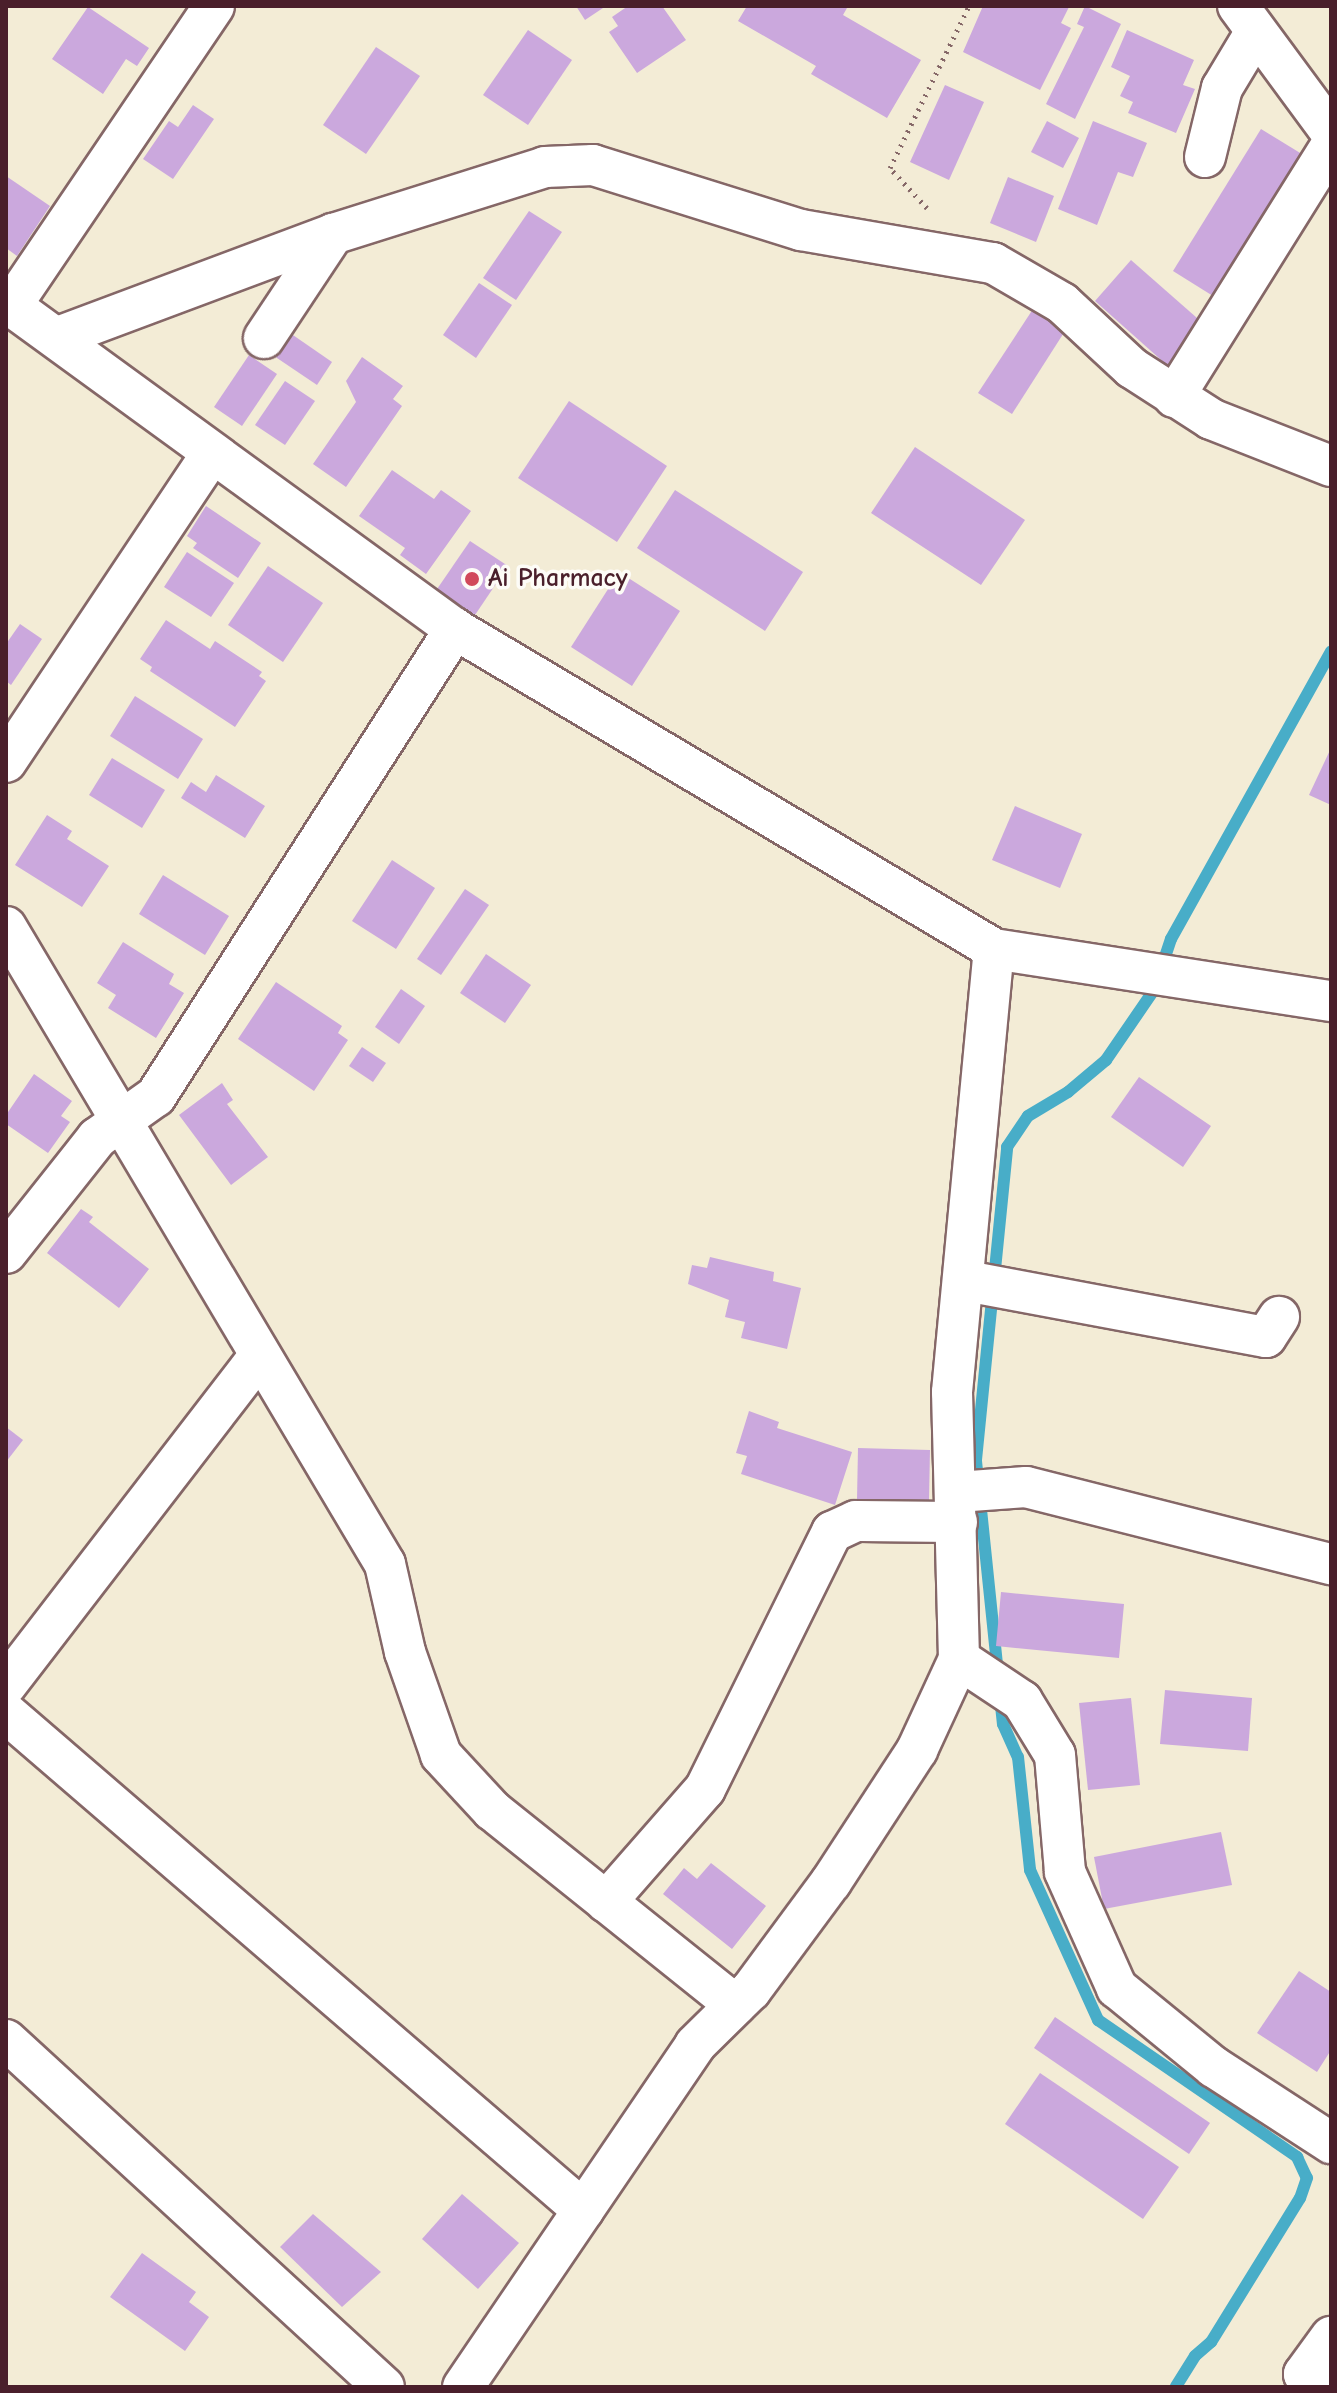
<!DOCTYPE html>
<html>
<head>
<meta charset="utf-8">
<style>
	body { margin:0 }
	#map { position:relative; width:1337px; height:2393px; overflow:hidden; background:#f3ecd6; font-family:"Comic Neue",sans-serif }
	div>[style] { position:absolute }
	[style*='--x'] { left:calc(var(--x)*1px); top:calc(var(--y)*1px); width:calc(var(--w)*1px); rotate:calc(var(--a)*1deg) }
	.stream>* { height:12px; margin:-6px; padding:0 6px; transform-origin:6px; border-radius:6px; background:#48adc8 }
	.building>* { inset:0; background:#cba8dd }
	.path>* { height:5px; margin-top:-2.5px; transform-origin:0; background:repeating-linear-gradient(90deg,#856767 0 2px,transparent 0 8px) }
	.roads { filter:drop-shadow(2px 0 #856767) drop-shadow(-2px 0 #856767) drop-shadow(0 2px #856767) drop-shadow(0 -2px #856767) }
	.minor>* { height:40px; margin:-20px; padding:0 20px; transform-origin:20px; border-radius:20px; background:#fff }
	.dots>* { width:22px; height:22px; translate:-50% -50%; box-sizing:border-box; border:4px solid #fdfcf7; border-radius:50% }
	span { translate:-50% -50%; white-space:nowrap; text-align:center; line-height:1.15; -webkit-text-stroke:7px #fdfcf7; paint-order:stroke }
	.poi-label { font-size:26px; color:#4a1f2b; font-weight:700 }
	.left { translate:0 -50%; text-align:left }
	.frame { position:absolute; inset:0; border:8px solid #4a1f2b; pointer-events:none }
</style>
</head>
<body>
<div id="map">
	<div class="stream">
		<div style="--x:998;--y:1674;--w:215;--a:-95.9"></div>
		<div style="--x:976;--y:1460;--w:315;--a:-84.3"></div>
		<div style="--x:1007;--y:1147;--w:37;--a:-56"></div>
		<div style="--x:1028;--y:1116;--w:47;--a:-31"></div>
		<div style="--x:1068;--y:1092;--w:50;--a:-40.1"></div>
		<div style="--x:1106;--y:1060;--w:85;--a:-55.6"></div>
		<div style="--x:1154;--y:990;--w:54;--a:-71.6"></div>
		<div style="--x:1171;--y:939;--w:329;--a:-60.9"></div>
		<div style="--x:1000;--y:1696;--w:28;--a:84"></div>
		<div style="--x:1003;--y:1724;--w:36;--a:66"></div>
		<div style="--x:1018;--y:1757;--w:114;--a:83.9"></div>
		<div style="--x:1030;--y:1870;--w:165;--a:65.6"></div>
		<div style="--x:1098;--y:2020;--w:242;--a:34.5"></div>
		<div style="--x:1297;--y:2157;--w:23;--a:65"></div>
		<div style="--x:1307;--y:2178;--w:21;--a:109"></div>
		<div style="--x:1300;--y:2198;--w:169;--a:121.7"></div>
		<div style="--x:1211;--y:2342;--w:21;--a:139"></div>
		<div style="--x:1195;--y:2356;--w:36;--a:122"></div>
	</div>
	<div class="building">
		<div style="clip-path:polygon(576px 6px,606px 6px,585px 20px)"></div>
		<div style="clip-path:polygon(628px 6px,662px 6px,686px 40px,637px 73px,609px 32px,618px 26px,612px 17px)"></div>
		<div style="clip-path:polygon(747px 6px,843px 6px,847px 8px,843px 15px,921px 60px,887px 118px,811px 74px,816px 66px,738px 21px)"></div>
		<div style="clip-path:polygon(983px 6px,1069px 7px,1061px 23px,1071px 28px,1040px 90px,963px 52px)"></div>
		<div style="clip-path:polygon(1085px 6px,1121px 24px,1075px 119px,1046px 104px,1084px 27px,1077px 24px)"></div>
		<div style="clip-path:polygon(88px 7px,149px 48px,137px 66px,126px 59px,103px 94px,52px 59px)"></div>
		<div style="clip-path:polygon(528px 30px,572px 60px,528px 125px,483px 95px)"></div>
		<div style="clip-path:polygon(1127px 30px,1194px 60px,1183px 85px,1195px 89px,1176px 133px,1128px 113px,1133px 102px,1120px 96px,1130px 76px,1111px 67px)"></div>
		<div style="clip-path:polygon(376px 47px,420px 76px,366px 154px,323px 125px)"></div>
		<div style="clip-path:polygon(945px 85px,984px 102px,949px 180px,910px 162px)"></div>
		<div style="clip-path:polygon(193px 105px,214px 119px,173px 179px,143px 159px,169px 121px,178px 127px)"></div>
		<div style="clip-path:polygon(1047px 121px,1079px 138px,1063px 168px,1031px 152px)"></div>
		<div style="clip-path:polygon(1093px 121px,1147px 143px,1133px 177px,1118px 172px,1097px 225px,1058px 209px)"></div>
		<div style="clip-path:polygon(1261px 129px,1310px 159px,1221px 301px,1173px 271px)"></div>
		<div style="clip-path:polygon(6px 176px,50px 206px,17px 256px,6px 248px)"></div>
		<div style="clip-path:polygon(1008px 177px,1054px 196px,1036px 242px,990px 223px)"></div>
		<div style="clip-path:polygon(529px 211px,562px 232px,516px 300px,483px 278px)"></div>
		<div style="clip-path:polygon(1131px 260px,1205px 325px,1169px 367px,1095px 301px)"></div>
		<div style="clip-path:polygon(479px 283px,512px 305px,476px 358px,443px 335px)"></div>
		<div style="clip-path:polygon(1033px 309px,1065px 331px,1012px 414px,978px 393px)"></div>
		<div style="clip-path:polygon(290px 333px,332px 362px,317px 385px,274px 356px)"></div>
		<div style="clip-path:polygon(249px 355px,277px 374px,242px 426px,214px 407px)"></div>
		<div style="clip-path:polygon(362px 357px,403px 386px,393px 399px,402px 406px,346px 487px,313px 464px,356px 402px,346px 381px)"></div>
		<div style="clip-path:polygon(285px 381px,315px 401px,285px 445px,255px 425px)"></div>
		<div style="clip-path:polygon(569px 401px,667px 466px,617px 542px,518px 478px)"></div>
		<div style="clip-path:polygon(915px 447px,1025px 520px,981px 585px,871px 513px)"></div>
		<div style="clip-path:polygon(392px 470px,434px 499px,441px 490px,471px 511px,426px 574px,400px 555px,405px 548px,359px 516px)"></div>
		<div style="clip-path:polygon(675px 490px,803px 572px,765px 631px,637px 548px)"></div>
		<div style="clip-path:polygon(206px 506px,261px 543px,238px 578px,193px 548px,197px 543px,187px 536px)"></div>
		<div style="clip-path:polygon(470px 541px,508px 566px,473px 618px,435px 592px)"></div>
		<div style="clip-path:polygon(187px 552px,234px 583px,211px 617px,164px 587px)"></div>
		<div style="clip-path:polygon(268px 566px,323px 603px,283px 662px,228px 625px)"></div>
		<div style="clip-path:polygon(619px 572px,680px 611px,632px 686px,571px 647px)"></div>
		<div style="clip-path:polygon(166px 620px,210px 649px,215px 641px,262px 672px,259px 676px,266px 681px,235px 727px,150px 671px,152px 667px,140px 659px)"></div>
		<div style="clip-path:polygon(20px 624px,42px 639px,11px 685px,6px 681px,6px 644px)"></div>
		<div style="clip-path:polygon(135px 696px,203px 739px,178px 779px,110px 736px)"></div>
		<div style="clip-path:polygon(1331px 748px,1331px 805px,1309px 795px)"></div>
		<div style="clip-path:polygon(112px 758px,165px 790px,142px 828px,89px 795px)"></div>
		<div style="clip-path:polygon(216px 775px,265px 806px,245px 838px,181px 798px,191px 782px,206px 792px)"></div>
		<div style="clip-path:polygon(1015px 806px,1082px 834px,1060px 888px,992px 860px)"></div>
		<div style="clip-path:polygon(47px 815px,72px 831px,67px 839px,109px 866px,82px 907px,15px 865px)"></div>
		<div style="clip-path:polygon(392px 860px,435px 888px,396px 949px,352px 921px)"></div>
		<div style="clip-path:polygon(163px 875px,229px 916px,205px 955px,139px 914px)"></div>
		<div style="clip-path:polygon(465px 889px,489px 905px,441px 975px,417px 959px)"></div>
		<div style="clip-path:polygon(123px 942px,174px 974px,169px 984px,184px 993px,156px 1038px,108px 1008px,116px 995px,97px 983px)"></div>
		<div style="clip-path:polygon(486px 954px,531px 985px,505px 1023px,460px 993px)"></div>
		<div style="clip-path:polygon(276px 982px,342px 1026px,338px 1033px,348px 1040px,314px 1091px,238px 1039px)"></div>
		<div style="clip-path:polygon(401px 989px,425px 1006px,399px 1044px,375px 1027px)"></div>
		<div style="clip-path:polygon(362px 1047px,386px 1063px,373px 1082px,349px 1066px)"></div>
		<div style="clip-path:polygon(34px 1074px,72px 1101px,61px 1116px,70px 1122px,48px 1153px,6px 1124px,6px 1115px)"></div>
		<div style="clip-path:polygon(1139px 1077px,1211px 1126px,1183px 1167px,1111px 1117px)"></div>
		<div style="clip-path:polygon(222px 1083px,233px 1100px,227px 1104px,268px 1157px,231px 1185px,179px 1115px)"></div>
		<div style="clip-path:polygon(81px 1209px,93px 1217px,89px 1222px,149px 1269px,119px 1308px,47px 1253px)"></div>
		<div style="clip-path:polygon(710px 1257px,774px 1272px,773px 1281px,801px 1288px,787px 1349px,741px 1338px,745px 1322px,725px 1317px,729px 1300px,688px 1284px,692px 1265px,707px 1268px)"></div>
		<div style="clip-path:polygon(749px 1411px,779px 1422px,777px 1428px,852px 1452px,835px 1505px,741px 1474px,747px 1456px,736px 1453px)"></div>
		<div style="clip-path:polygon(6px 1427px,23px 1440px,6px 1462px)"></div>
		<div style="clip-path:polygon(858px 1448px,930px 1450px,929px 1500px,857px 1499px)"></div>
		<div style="clip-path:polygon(1001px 1592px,1124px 1604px,1119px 1658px,996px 1646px)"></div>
		<div style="clip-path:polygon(1165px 1690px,1252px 1698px,1248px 1751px,1160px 1744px)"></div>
		<div style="clip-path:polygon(1131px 1698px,1140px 1785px,1088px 1790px,1079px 1703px)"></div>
		<div style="clip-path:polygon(1221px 1832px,1232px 1885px,1104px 1909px,1094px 1857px)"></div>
		<div style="clip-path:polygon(711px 1863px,766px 1906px,732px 1949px,663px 1894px,684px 1868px,697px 1879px)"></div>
		<div style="clip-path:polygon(1299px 1971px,1331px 1992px,1331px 2050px,1317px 2072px,1257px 2033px)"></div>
		<div style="clip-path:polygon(1055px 2017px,1210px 2123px,1189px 2154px,1034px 2048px)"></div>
		<div style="clip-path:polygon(1040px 2073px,1179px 2167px,1143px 2219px,1005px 2124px)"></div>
		<div style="clip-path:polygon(462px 2194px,519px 2243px,478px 2289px,422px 2239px)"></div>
		<div style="clip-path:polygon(313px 2214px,381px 2272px,342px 2307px,280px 2247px)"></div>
		<div style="clip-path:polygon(142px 2253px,196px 2292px,189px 2302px,209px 2317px,185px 2351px,110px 2297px)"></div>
	</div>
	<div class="path">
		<div style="--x:927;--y:208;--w:54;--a:-132.8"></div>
		<div style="--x:890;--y:168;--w:180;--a:-64"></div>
	</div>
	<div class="roads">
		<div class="minor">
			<div style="--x:1238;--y:6;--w:157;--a:53.6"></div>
			<div style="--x:1205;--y:157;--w:71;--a:-76.2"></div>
			<div style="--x:1222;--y:88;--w:64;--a:-59"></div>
			<div style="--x:6;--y:302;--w:555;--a:36.07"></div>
			<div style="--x:455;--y:629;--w:627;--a:30.7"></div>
			<div style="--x:994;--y:949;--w:341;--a:8.8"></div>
			<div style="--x:11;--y:306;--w:362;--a:-55.9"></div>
			<div style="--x:58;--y:337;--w:294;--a:-20.5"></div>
			<div style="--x:333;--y:234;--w:222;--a:-17.5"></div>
			<div style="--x:545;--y:167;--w:48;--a:-2.4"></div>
			<div style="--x:593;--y:165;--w:218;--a:17.4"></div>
			<div style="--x:801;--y:230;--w:195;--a:9.8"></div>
			<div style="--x:993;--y:263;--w:80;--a:30.1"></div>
			<div style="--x:1062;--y:303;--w:96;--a:42.9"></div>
			<div style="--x:1132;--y:368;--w:94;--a:32.8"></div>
			<div style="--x:1211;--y:419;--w:129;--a:21.4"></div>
			<div style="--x:264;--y:338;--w:125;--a:-56.4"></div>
			<div style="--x:1174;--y:397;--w:296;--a:-58"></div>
			<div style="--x:6;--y:762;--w:371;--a:-56.3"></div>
			<div style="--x:6;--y:927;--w:741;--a:59.25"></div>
			<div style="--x:385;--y:1564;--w:90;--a:77.2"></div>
			<div style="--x:405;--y:1652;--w:109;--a:70.7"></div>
			<div style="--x:441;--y:1755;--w:75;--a:47.2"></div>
			<div style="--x:492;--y:1810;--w:312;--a:38.7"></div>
			<div style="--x:6;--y:1253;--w:147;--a:-51.6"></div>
			<div style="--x:97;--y:1138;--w:72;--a:-35.4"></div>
			<div style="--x:156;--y:1096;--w:555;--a:-57.37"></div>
			<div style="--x:966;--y:1281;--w:305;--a:10.6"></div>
			<div style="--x:1266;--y:1337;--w:24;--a:-57"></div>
			<div style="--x:957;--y:1492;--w:69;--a:-4.1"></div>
			<div style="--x:1026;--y:1487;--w:315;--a:14.2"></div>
			<div style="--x:959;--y:1659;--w:76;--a:33.7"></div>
			<div style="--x:1022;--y:1701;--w:63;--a:58.6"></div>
			<div style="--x:1055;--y:1755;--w:117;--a:85.1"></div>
			<div style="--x:1065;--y:1872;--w:127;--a:65.9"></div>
			<div style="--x:1117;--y:1988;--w:125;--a:39.2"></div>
			<div style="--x:1214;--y:2067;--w:140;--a:33"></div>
			<div style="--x:6;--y:1685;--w:416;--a:-52.4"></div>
			<div style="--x:6;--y:1713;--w:762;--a:40.74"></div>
			<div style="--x:606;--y:1902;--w:150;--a:-48.8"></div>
			<div style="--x:705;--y:1789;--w:287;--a:-63.7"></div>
			<div style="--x:832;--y:1532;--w:26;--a:-25"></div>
			<div style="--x:856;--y:1521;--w:101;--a:0.6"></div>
			<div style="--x:6;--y:2040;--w:513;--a:42.55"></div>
			<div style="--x:463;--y:2387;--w:413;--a:-55.8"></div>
			<div style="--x:695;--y:2045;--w:78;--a:-44.5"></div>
			<div style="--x:751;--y:1990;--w:134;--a:-53.5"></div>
			<div style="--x:831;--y:1882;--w:158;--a:-56.9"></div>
			<div style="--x:917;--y:1750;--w:100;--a:-65.2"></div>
			<div style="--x:959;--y:1659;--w:267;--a:-91.5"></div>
			<div style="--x:952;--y:1392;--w:445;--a:-84.6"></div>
			<div style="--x:1323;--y:2387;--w:23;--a:-146"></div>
			<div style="--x:1304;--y:2374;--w:46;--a:-53.9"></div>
		</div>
	</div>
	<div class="dots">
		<div style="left:472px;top:579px;background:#d1495b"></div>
	</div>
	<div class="poi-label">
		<span class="left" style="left:488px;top:579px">Ai Pharmacy</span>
	</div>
	<div class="frame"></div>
</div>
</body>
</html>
